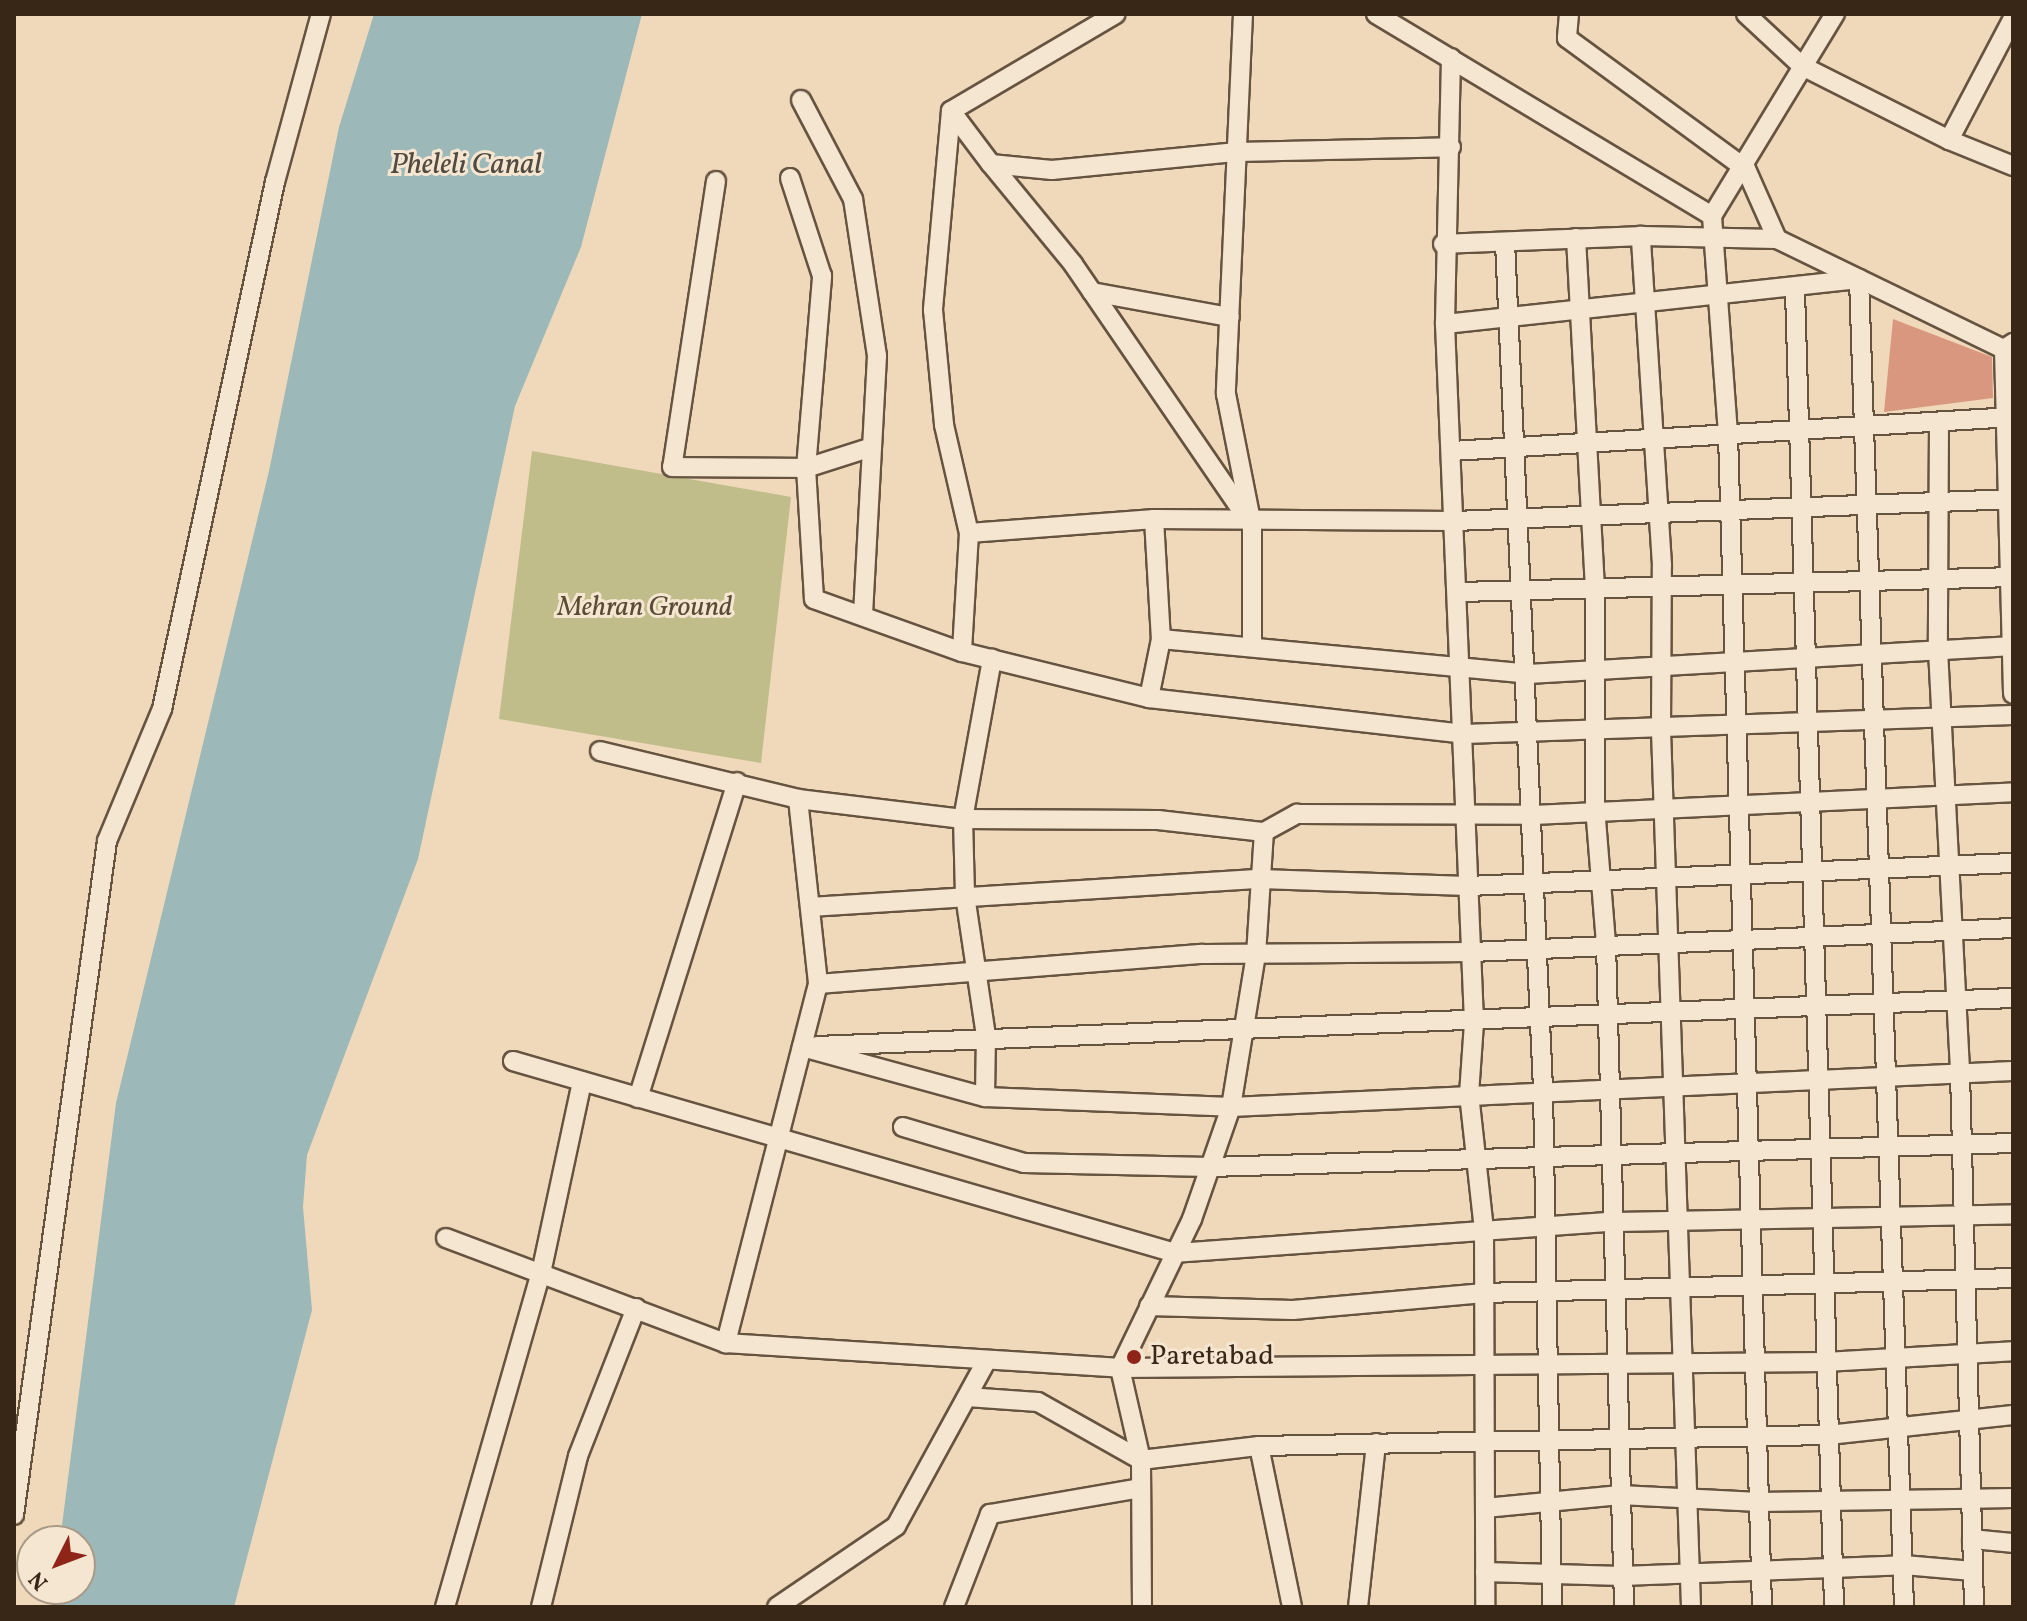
<!DOCTYPE html>
<html>
<head>
<meta charset="utf-8">
<style>
	body { margin:0 }
	#map { position:relative; width:2027px; height:1621px; overflow:hidden; background:#efd9ba; font-family:Vollkorn,serif }
	div>[style] { position:absolute }
	[style*='--x'] { left:calc(var(--x)*1px); top:calc(var(--y)*1px); width:calc(var(--w)*1px); rotate:calc(var(--a)*1deg) }
	.green>* { inset:0; background:#c1bd8b }
	.water>* { inset:0; background:#9db8b9 }
	.building>* { inset:0; background:#da977f }
	.roads { filter:drop-shadow(2px 0 #665340) drop-shadow(-2px 0 #665340) drop-shadow(0 2px #665340) drop-shadow(0 -2px #665340) }
	.street>* { height:18px; margin:-9px; padding:0 9px; transform-origin:9px; border-radius:9px; background:#f5e6d2 }
	.dots>* { width:22px; height:22px; translate:-50% -50%; box-sizing:border-box; border:4px solid #f5e6d2; border-radius:50% }
	span { translate:-50% -50%; white-space:nowrap; text-align:center; line-height:1.15; -webkit-text-stroke:6px #f5e6d2; paint-order:stroke }
	.park-label { font-size:28px; color:#5a4c34; font-style:italic }
	.poi-label { font-size:28px; color:#382617 }
	.left { translate:0 -50%; text-align:left }
	.water-label { font-size:30px; color:#514a40; font-style:italic }
	.frame { position:absolute; inset:0; border:16px solid #382617; pointer-events:none }
	.north { position:absolute; left:16px; top:1525px; width:80px; height:80px; box-sizing:border-box; background:#f5e6d2; border:2px solid #a99987; border-radius:50%; rotate:228deg; font-size:22px; font-weight:700; line-height:32px; text-align:center; color:#382617 }
	.north::after { content:''; display:block; margin:auto; width:28px; height:36px; background:#8f2418; clip-path:polygon(50% 0,100% 100%,50% 72%,0 100%) }
</style>
</head>
<body>
<div id="map">
	<div class="green">
		<div style="clip-path:polygon(532px 451px,791px 497px,761px 763px,499px 719px)"></div>
	</div>
	<div class="water">
		<div style="clip-path:polygon(374px 14px,642px 14px,581px 247px,515px 406px,418px 859px,307px 1155px,303px 1207px,312px 1310px,234px 1607px,50px 1607px,53px 1589px,80px 1589px,80px 1541px,60px 1541px,116px 1103px,269px 471px,339px 127px)"></div>
	</div>
	<div class="building">
		<div style="clip-path:polygon(1893px 319px,1992px 357px,1993px 398px,1884px 412px)"></div>
	</div>
	<div class="roads">
		<div class="street">
			<div style="--x:1243;--y:14;--w:380;--a:92.6"></div>
			<div style="--x:1226;--y:394;--w:134;--a:78.8"></div>
			<div style="--x:1252;--y:525;--w:121;--a:90"></div>
			<div style="--x:1376;--y:14;--w:392;--a:31"></div>
			<div style="--x:1569;--y:14;--w:24;--a:95"></div>
			<div style="--x:1567;--y:38;--w:222;--a:36.2"></div>
			<div style="--x:1746;--y:169;--w:77;--a:66.1"></div>
			<div style="--x:1746;--y:14;--w:76;--a:42.9"></div>
			<div style="--x:1802;--y:66;--w:165;--a:26.7"></div>
			<div style="--x:1949;--y:140;--w:138;--a:-62.3"></div>
			<div style="--x:1451;--y:58;--w:266;--a:91.3"></div>
			<div style="--x:1445;--y:324;--w:700;--a:87.62"></div>
			<div style="--x:1474;--y:1023;--w:71;--a:94"></div>
			<div style="--x:1469;--y:1094;--w:137;--a:83.7"></div>
			<div style="--x:1484;--y:1230;--w:377;--a:89.8"></div>
			<div style="--x:801;--y:100;--w:112;--a:62.3"></div>
			<div style="--x:853;--y:199;--w:159;--a:81.3"></div>
			<div style="--x:877;--y:356;--w:260;--a:93.1"></div>
			<div style="--x:951;--y:111;--w:200;--a:95.2"></div>
			<div style="--x:933;--y:310;--w:116;--a:84.5"></div>
			<div style="--x:944;--y:425;--w:111;--a:77"></div>
			<div style="--x:969;--y:533;--w:119;--a:93.4"></div>
			<div style="--x:951;--y:111;--w:66;--a:53"></div>
			<div style="--x:991;--y:164;--w:61;--a:5.6"></div>
			<div style="--x:1052;--y:170;--w:186;--a:-5.6"></div>
			<div style="--x:1237;--y:152;--w:214;--a:-1.3"></div>
			<div style="--x:951;--y:111;--w:191;--a:-30.5"></div>
			<div style="--x:1949;--y:140;--w:69;--a:22.1"></div>
			<div style="--x:991;--y:164;--w:129;--a:50.6"></div>
			<div style="--x:1073;--y:264;--w:308;--a:55.6"></div>
			<div style="--x:716;--y:181;--w:289;--a:98.7"></div>
			<div style="--x:672;--y:467;--w:134;--a:0.4"></div>
			<div style="--x:806;--y:468;--w:193;--a:-85.2"></div>
			<div style="--x:822;--y:276;--w:103;--a:-108.1"></div>
			<div style="--x:1576;--y:238;--w:352;--a:86.9"></div>
			<div style="--x:1595;--y:589;--w:218;--a:90"></div>
			<div style="--x:1595;--y:807;--w:137;--a:85.4"></div>
			<div style="--x:1606;--y:944;--w:663;--a:88.44"></div>
			<div style="--x:1505;--y:242;--w:848;--a:87.43"></div>
			<div style="--x:1543;--y:1089;--w:518;--a:89"></div>
			<div style="--x:1443;--y:244;--w:198;--a:-2.3"></div>
			<div style="--x:1795;--y:291;--w:1317;--a:88.3"></div>
			<div style="--x:1092;--y:292;--w:140;--a:10.3"></div>
			<div style="--x:1445;--y:324;--w:416;--a:-6.2"></div>
			<div style="--x:1859;--y:279;--w:1329;--a:88.06"></div>
			<div style="--x:2004;--y:349;--w:345;--a:88.5"></div>
			<div style="--x:1939;--y:423;--w:227;--a:90.3"></div>
			<div style="--x:1938;--y:650;--w:423;--a:87"></div>
			<div style="--x:1960;--y:1072;--w:535;--a:88.5"></div>
			<div style="--x:872;--y:447;--w:69;--a:162.3"></div>
			<div style="--x:806;--y:468;--w:131;--a:86.5"></div>
			<div style="--x:814;--y:599;--w:157;--a:19.7"></div>
			<div style="--x:962;--y:652;--w:193;--a:13.8"></div>
			<div style="--x:1149;--y:698;--w:317;--a:6.5"></div>
			<div style="--x:1464;--y:734;--w:549;--a:-1.98"></div>
			<div style="--x:1452;--y:451;--w:562;--a:-3.47"></div>
			<div style="--x:1154;--y:519;--w:120;--a:86.7"></div>
			<div style="--x:969;--y:533;--w:186;--a:-4.3"></div>
			<div style="--x:1154;--y:519;--w:300;--a:0.4"></div>
			<div style="--x:1454;--y:521;--w:559;--a:-2.25"></div>
			<div style="--x:1460;--y:592;--w:553;--a:-1.55"></div>
			<div style="--x:1149;--y:698;--w:60;--a:-78.5"></div>
			<div style="--x:1161;--y:639;--w:369;--a:5.4"></div>
			<div style="--x:1528;--y:674;--w:486;--a:-3.3"></div>
			<div style="--x:600;--y:751;--w:204;--a:13.6"></div>
			<div style="--x:798;--y:799;--w:166;--a:6.9"></div>
			<div style="--x:963;--y:819;--w:195;--a:0.3"></div>
			<div style="--x:1158;--y:820;--w:107;--a:6.5"></div>
			<div style="--x:1264;--y:832;--w:38;--a:-29"></div>
			<div style="--x:1297;--y:814;--w:235;--a:0.2"></div>
			<div style="--x:1532;--y:815;--w:482;--a:-2.7"></div>
			<div style="--x:798;--y:799;--w:186;--a:83.8"></div>
			<div style="--x:818;--y:984;--w:371;--a:104.4"></div>
			<div style="--x:726;--y:1343;--w:395;--a:3.6"></div>
			<div style="--x:1120;--y:1368;--w:705;--a:-0.49"></div>
			<div style="--x:1825;--y:1362;--w:188;--a:-3.3"></div>
			<div style="--x:810;--y:907;--w:451;--a:-3.6"></div>
			<div style="--x:1260;--y:879;--w:208;--a:1.9"></div>
			<div style="--x:1468;--y:886;--w:545;--a:-2.42"></div>
			<div style="--x:818;--y:984;--w:386;--a:-4.5"></div>
			<div style="--x:1203;--y:954;--w:269;--a:-0.4"></div>
			<div style="--x:1472;--y:952;--w:542;--a:-2.54"></div>
			<div style="--x:817;--y:1046;--w:1197;--a:-2.3"></div>
			<div style="--x:802;--y:1047;--w:190;--a:15.3"></div>
			<div style="--x:985;--y:1097;--w:246;--a:2.3"></div>
			<div style="--x:1231;--y:1107;--w:783;--a:-2.64"></div>
			<div style="--x:513;--y:1061;--w:689;--a:16.17"></div>
			<div style="--x:1175;--y:1253;--w:438;--a:-4.1"></div>
			<div style="--x:1612;--y:1222;--w:401;--a:-1.1"></div>
			<div style="--x:985;--y:1097;--w:61;--a:-89.1"></div>
			<div style="--x:986;--y:1036;--w:143;--a:-98.5"></div>
			<div style="--x:965;--y:895;--w:76;--a:-91.5"></div>
			<div style="--x:963;--y:819;--w:163;--a:-79.7"></div>
			<div style="--x:638;--y:1098;--w:331;--a:-72.6"></div>
			<div style="--x:903;--y:1127;--w:126;--a:16.6"></div>
			<div style="--x:1024;--y:1163;--w:186;--a:1.2"></div>
			<div style="--x:1210;--y:1167;--w:803;--a:-1.71"></div>
			<div style="--x:446;--y:1238;--w:299;--a:20.6"></div>
			<div style="--x:1149;--y:1306;--w:144;--a:1.6"></div>
			<div style="--x:1293;--y:1310;--w:192;--a:-5.1"></div>
			<div style="--x:1484;--y:1293;--w:529;--a:-1.62"></div>
			<div style="--x:967;--y:1397;--w:71;--a:4"></div>
			<div style="--x:1038;--y:1402;--w:118;--a:29.4"></div>
			<div style="--x:1141;--y:1460;--w:119;--a:-6.8"></div>
			<div style="--x:1259;--y:1446;--w:569;--a:-1.11"></div>
			<div style="--x:1828;--y:1435;--w:186;--a:-6.2"></div>
			<div style="--x:1259;--y:1446;--w:164;--a:78.4"></div>
			<div style="--x:1485;--y:1508;--w:136;--a:-5.5"></div>
			<div style="--x:1620;--y:1495;--w:139;--a:2.9"></div>
			<div style="--x:1759;--y:1502;--w:254;--a:-0.9"></div>
			<div style="--x:14;--y:1515;--w:680;--a:-82.14"></div>
			<div style="--x:107;--y:841;--w:143;--a:-67.4"></div>
			<div style="--x:162;--y:709;--w:539;--a:-77.9"></div>
			<div style="--x:275;--y:182;--w:174;--a:-74.7"></div>
			<div style="--x:1972;--y:1539;--w:41;--a:5.6"></div>
			<div style="--x:1485;--y:1572;--w:137;--a:1.7"></div>
			<div style="--x:1622;--y:1576;--w:282;--a:-2.2"></div>
			<div style="--x:1904;--y:1565;--w:69;--a:5"></div>
			<div style="--x:445;--y:1607;--w:348;--a:-74"></div>
			<div style="--x:541;--y:1273;--w:196;--a:-77.9"></div>
			<div style="--x:541;--y:1607;--w:155;--a:-76.2"></div>
			<div style="--x:578;--y:1456;--w:159;--a:-68.6"></div>
			<div style="--x:777;--y:1607;--w:144;--a:-34.2"></div>
			<div style="--x:896;--y:1526;--w:189;--a:-61.3"></div>
			<div style="--x:954;--y:1607;--w:100;--a:-68.8"></div>
			<div style="--x:990;--y:1514;--w:152;--a:-9.8"></div>
			<div style="--x:1142;--y:1607;--w:147;--a:-90.4"></div>
			<div style="--x:1141;--y:1460;--w:94;--a:-102.9"></div>
			<div style="--x:1120;--y:1368;--w:165;--a:-64.2"></div>
			<div style="--x:1192;--y:1219;--w:119;--a:-70.8"></div>
			<div style="--x:1231;--y:1107;--w:154;--a:-80.7"></div>
			<div style="--x:1256;--y:955;--w:123;--a:-86.3"></div>
			<div style="--x:1358;--y:1607;--w:165;--a:-83.7"></div>
			<div style="--x:1691;--y:1607;--w:878;--a:-91.96"></div>
			<div style="--x:1661;--y:730;--w:165;--a:-89.7"></div>
			<div style="--x:1662;--y:565;--w:330;--a:-93.7"></div>
			<div style="--x:1641;--y:236;--w:136;--a:1.3"></div>
			<div style="--x:1777;--y:239;--w:252;--a:25.9"></div>
			<div style="--x:2004;--y:349;--w:11;--a:-34"></div>
			<div style="--x:1762;--y:1607;--w:1173;--a:-91.66"></div>
			<div style="--x:1728;--y:434;--w:219;--a:-94.2"></div>
			<div style="--x:1712;--y:216;--w:237;--a:-58.7"></div>
		</div>
	</div>
	<div class="dots">
		<div style="left:1134px;top:1357px;background:#8f2418"></div>
	</div>
	<div class="park-label">
		<span style="left:645px;top:608px">Mehran Ground</span>
	</div>
	<div class="poi-label">
		<span class="left" style="left:1150px;top:1357px">Paretabad</span>
	</div>
	<div class="water-label">
		<span style="left:466px;top:165px">Pheleli Canal</span>
	</div>
	<div class="frame"></div>
	<div class="north">N</div>
</div>
</body>
</html>
